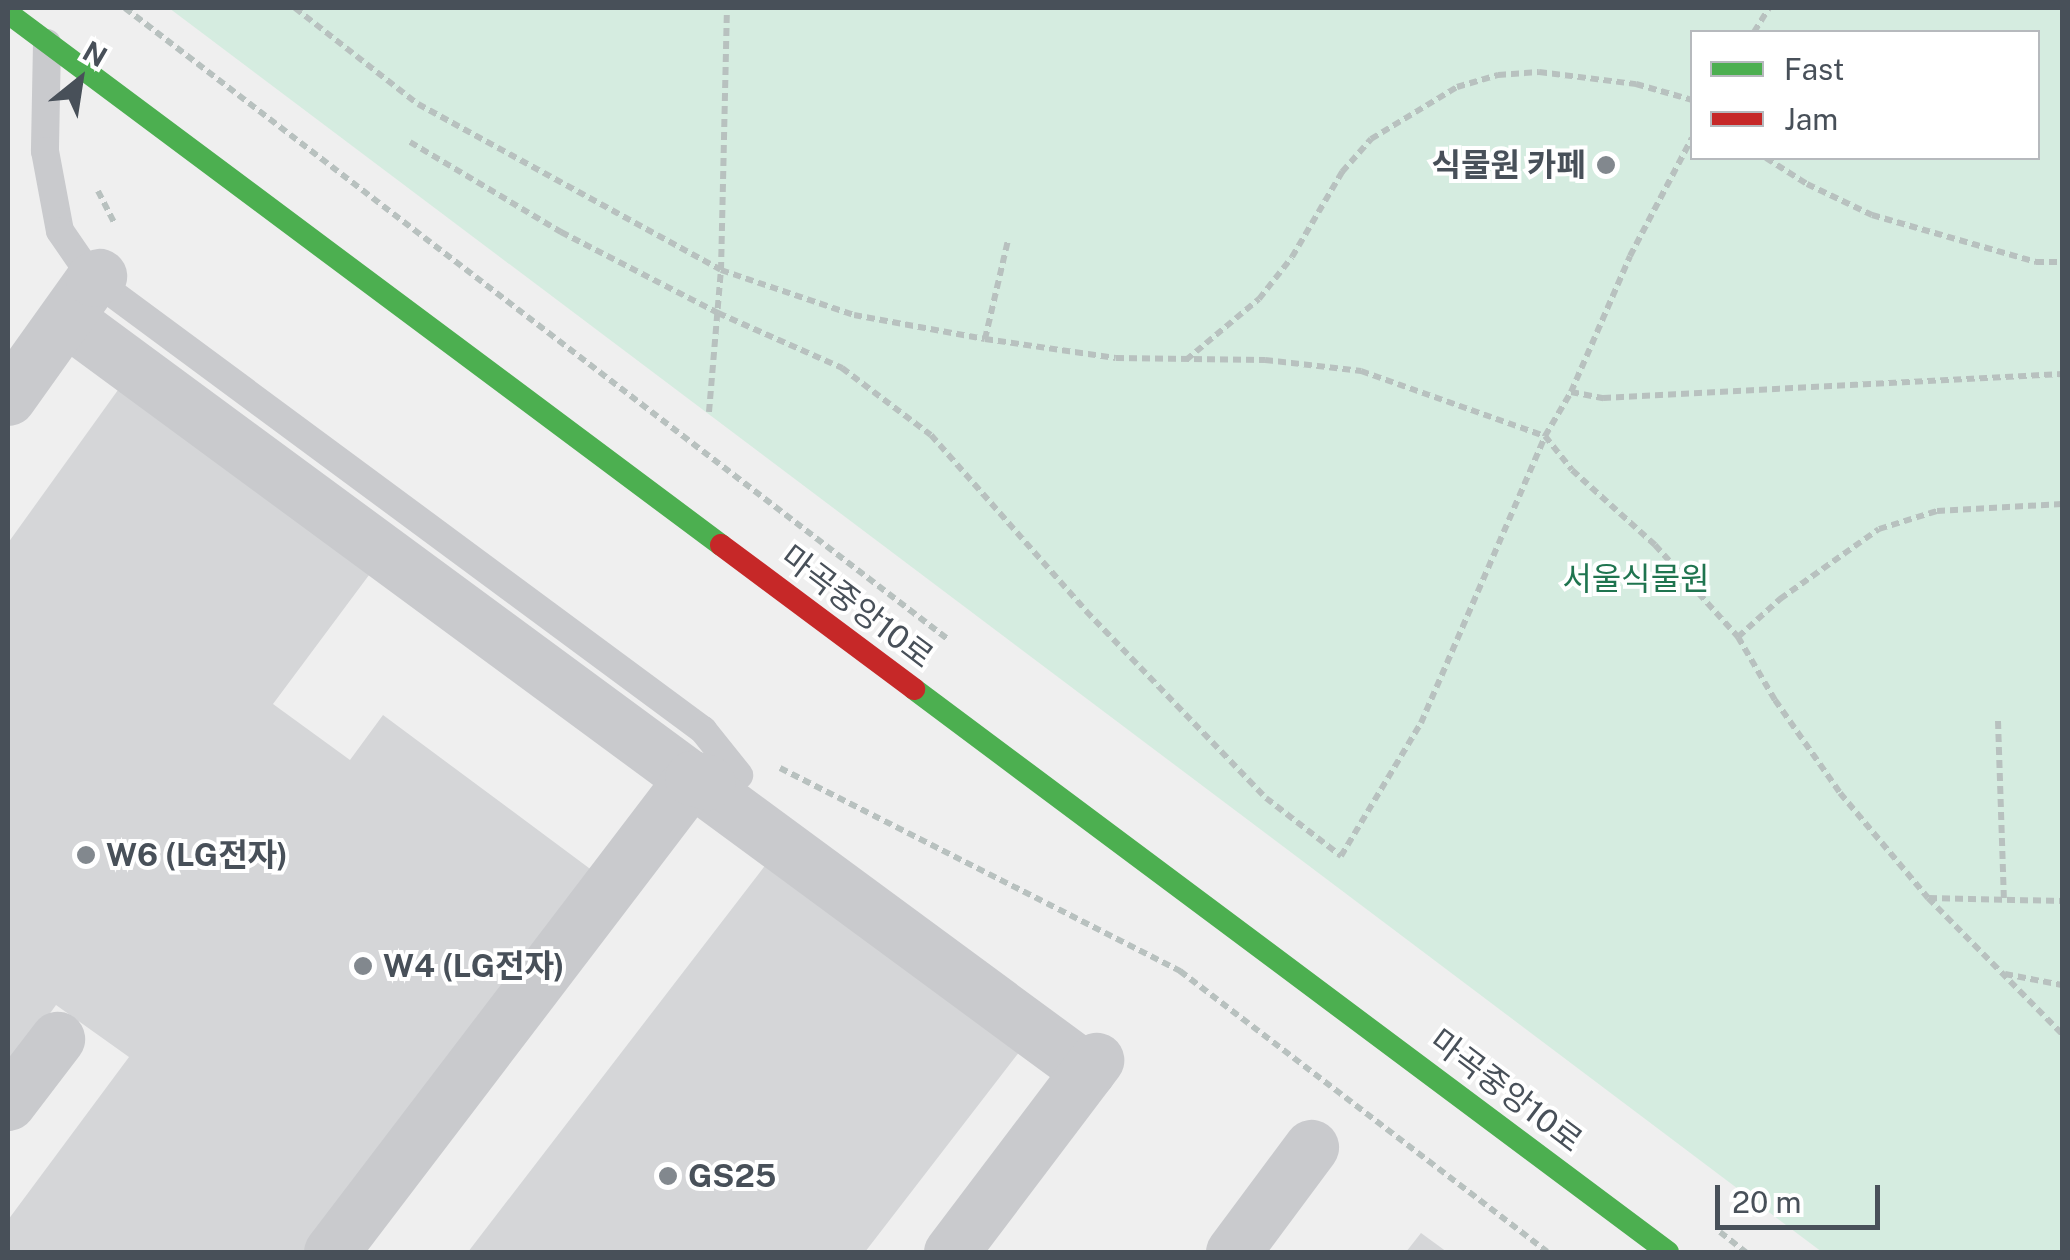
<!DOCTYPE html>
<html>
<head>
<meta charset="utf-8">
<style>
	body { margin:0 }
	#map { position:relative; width:2070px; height:1260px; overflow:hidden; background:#efefef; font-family:"Public Sans","Noto Sans KR",sans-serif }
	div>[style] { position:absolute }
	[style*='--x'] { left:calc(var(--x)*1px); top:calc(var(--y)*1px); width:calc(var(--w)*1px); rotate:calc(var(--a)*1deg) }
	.green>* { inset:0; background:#d5ece0 }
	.building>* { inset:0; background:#d5d6d8 }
	.path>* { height:6px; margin-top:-3px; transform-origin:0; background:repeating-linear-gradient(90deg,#b8c1bf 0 8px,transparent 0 13px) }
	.lane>* { height:28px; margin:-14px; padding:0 14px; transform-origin:14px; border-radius:14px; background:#c9cacd }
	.street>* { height:55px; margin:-27.5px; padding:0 27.5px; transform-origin:27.5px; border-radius:27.5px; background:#c9cacd }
	.fast>* { height:22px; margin:-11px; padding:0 11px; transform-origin:11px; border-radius:11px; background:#4caf50 }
	.jam>* { height:22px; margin:-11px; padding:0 11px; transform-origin:11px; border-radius:11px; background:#c62828 }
	.dots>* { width:28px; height:28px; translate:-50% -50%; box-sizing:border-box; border:5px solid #fff; border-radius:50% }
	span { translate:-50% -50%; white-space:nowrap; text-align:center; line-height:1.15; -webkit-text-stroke:8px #fff; paint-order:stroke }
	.poi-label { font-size:32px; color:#485059; font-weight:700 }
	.right { translate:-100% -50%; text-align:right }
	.left { translate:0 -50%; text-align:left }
	.park-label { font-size:32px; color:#1f744f }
	.street-label { font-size:32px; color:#485059 }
	.frame { position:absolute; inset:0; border:10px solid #485059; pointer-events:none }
	.legend { position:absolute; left:1690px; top:30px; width:350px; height:130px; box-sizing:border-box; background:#fff; border:2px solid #b6b9bd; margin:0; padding:12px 18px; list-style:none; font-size:30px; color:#485059 }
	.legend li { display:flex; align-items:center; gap:20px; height:50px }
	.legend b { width:50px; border:2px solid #b6b9bd }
	.north { position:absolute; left:30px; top:30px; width:100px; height:100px; -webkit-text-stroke:8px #fff; paint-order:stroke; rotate:30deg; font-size:28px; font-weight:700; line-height:40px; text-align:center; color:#485059 }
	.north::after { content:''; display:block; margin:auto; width:35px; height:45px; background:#485059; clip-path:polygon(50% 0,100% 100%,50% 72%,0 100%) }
	.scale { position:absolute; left:1715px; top:1185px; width:165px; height:45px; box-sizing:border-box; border:5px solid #485059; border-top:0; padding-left:12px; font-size:30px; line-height:35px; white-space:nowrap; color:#485059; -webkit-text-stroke:8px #fff; paint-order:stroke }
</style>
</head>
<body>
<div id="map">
	<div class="green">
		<div style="clip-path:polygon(evenodd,169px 8px,2062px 8px,2062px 1252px,1822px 1252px,169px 8px,1692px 32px,2038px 32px,2038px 158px,1692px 158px,1692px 32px)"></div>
	</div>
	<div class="building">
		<div style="clip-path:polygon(123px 383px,375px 567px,273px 704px,350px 760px,383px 715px,597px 874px,314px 1252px,8px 1252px,8px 1220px,129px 1057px,56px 1005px,8px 1072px,8px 543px)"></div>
		<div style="clip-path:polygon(777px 850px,1030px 1038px,865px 1252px,468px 1252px)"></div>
		<div style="clip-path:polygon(1421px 1233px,1447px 1252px,1406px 1252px)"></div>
	</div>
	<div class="path">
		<div style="--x:125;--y:8;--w:1038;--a:37.49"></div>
		<div style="--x:295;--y:8;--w:156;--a:38"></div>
		<div style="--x:418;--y:104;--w:345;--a:28.7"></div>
		<div style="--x:721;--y:270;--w:140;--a:18.7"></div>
		<div style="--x:854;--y:315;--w:133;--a:10.4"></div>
		<div style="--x:985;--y:339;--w:132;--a:8.3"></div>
		<div style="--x:1116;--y:358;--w:149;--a:0.8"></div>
		<div style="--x:1265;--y:360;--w:97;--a:6.5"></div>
		<div style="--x:1361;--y:371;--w:195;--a:19.5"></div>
		<div style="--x:1545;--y:436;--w:43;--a:51.5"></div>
		<div style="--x:1572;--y:470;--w:112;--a:42.1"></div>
		<div style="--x:1655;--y:545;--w:124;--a:47.9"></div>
		<div style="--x:1738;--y:637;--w:73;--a:59.6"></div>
		<div style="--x:1775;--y:700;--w:113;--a:55"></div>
		<div style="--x:1840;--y:793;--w:137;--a:50"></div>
		<div style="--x:1928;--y:898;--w:191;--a:45.4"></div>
		<div style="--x:1754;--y:32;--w:28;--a:-58"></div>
		<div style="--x:410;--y:142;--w:176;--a:30.8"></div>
		<div style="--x:561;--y:232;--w:177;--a:27.3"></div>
		<div style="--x:718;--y:313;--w:136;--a:23.9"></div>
		<div style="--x:842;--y:368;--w:111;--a:37"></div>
		<div style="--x:931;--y:435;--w:235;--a:48.6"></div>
		<div style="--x:1086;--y:611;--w:260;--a:46.1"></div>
		<div style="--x:1266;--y:798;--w:95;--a:37.7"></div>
		<div style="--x:1341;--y:856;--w:155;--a:-59"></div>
		<div style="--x:1421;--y:723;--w:313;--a:-66.6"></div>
		<div style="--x:1545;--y:436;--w:51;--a:-59.4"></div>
		<div style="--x:1571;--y:392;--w:148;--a:-66.5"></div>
		<div style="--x:1630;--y:256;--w:133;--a:-62.3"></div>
		<div style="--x:1766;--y:158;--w:49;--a:32.4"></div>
		<div style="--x:1807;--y:184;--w:72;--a:25.5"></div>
		<div style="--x:1872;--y:215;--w:171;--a:16"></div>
		<div style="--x:2036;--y:262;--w:26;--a:0"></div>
		<div style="--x:98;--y:191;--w:37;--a:63"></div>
		<div style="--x:985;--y:339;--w:102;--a:-76.9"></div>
		<div style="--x:1186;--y:360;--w:95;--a:-39.9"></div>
		<div style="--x:1259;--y:299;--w:53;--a:-51.8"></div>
		<div style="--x:1292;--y:257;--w:99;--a:-59.5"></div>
		<div style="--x:1342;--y:172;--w:44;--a:-48.7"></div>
		<div style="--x:1371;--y:139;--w:100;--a:-31.2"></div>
		<div style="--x:1457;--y:87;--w:43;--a:-16.3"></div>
		<div style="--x:1498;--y:75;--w:41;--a:-4.2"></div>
		<div style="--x:1539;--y:72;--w:98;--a:7.1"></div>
		<div style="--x:1636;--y:84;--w:58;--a:15.9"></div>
		<div style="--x:1571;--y:392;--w:33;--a:11"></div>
		<div style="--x:1603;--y:398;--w:460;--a:-3"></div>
		<div style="--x:709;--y:412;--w:143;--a:-85.2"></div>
		<div style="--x:721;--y:270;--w:262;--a:-88.7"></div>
		<div style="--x:1738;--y:637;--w:57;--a:-42.1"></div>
		<div style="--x:1780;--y:599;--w:121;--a:-35.3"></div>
		<div style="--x:1879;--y:529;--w:61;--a:-17.2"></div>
		<div style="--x:1937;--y:511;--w:125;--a:-3.2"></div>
		<div style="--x:1998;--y:721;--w:178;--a:88.1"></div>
		<div style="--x:780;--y:768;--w:449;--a:26.9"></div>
		<div style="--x:1180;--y:971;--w:462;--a:37.4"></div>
		<div style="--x:1929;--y:898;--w:133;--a:1.3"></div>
		<div style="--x:2005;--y:974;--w:58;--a:10.9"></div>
		<div style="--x:1720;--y:1232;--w:33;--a:38"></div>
	</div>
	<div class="lane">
		<div style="--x:47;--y:43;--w:108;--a:91.1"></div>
		<div style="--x:45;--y:151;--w:81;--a:79.4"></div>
		<div style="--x:60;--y:231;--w:58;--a:55.5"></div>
		<div style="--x:93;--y:279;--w:759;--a:36.48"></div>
		<div style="--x:703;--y:730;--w:58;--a:51.3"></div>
	</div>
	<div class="street">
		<div style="--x:67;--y:319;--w:1268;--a:36.37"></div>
		<div style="--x:8;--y:398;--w:146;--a:-54.5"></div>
		<div style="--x:93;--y:279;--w:7;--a:-27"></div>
		<div style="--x:8;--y:1103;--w:81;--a:-52.6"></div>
		<div style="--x:331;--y:1252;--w:596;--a:-52.71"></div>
		<div style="--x:692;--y:778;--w:16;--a:15"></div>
		<div style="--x:951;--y:1252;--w:241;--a:-52.9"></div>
		<div style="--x:1233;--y:1252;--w:131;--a:-53.4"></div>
	</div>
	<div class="fast">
		<div style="--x:8;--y:13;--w:890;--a:36.73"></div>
		<div style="--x:914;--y:689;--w:941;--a:36.75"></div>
	</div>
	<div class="jam">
		<div style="--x:721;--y:545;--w:241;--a:36.7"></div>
	</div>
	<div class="dots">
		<div style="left:1606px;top:165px;background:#82888e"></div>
		<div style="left:86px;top:855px;background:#82888e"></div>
		<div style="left:363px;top:966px;background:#82888e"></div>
		<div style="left:668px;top:1176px;background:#82888e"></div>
	</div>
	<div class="poi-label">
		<span class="right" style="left:1586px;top:165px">식물원 카페</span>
		<span class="left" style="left:106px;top:855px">W6 (LG전자)</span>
		<span class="left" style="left:383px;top:966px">W4 (LG전자)</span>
		<span class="left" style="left:688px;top:1176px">GS25</span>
	</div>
	<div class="park-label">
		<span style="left:1636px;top:579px">서울식물원</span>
	</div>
	<div class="street-label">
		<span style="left:857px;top:607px;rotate:37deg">마곡중앙10로</span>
		<span style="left:1506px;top:1091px;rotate:37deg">마곡중앙10로</span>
	</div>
	<div class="frame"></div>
	<ul class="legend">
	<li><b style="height:12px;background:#4caf50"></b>Fast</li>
	<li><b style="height:12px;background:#c62828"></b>Jam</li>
	</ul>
	<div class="north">N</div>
	<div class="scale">20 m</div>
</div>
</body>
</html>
